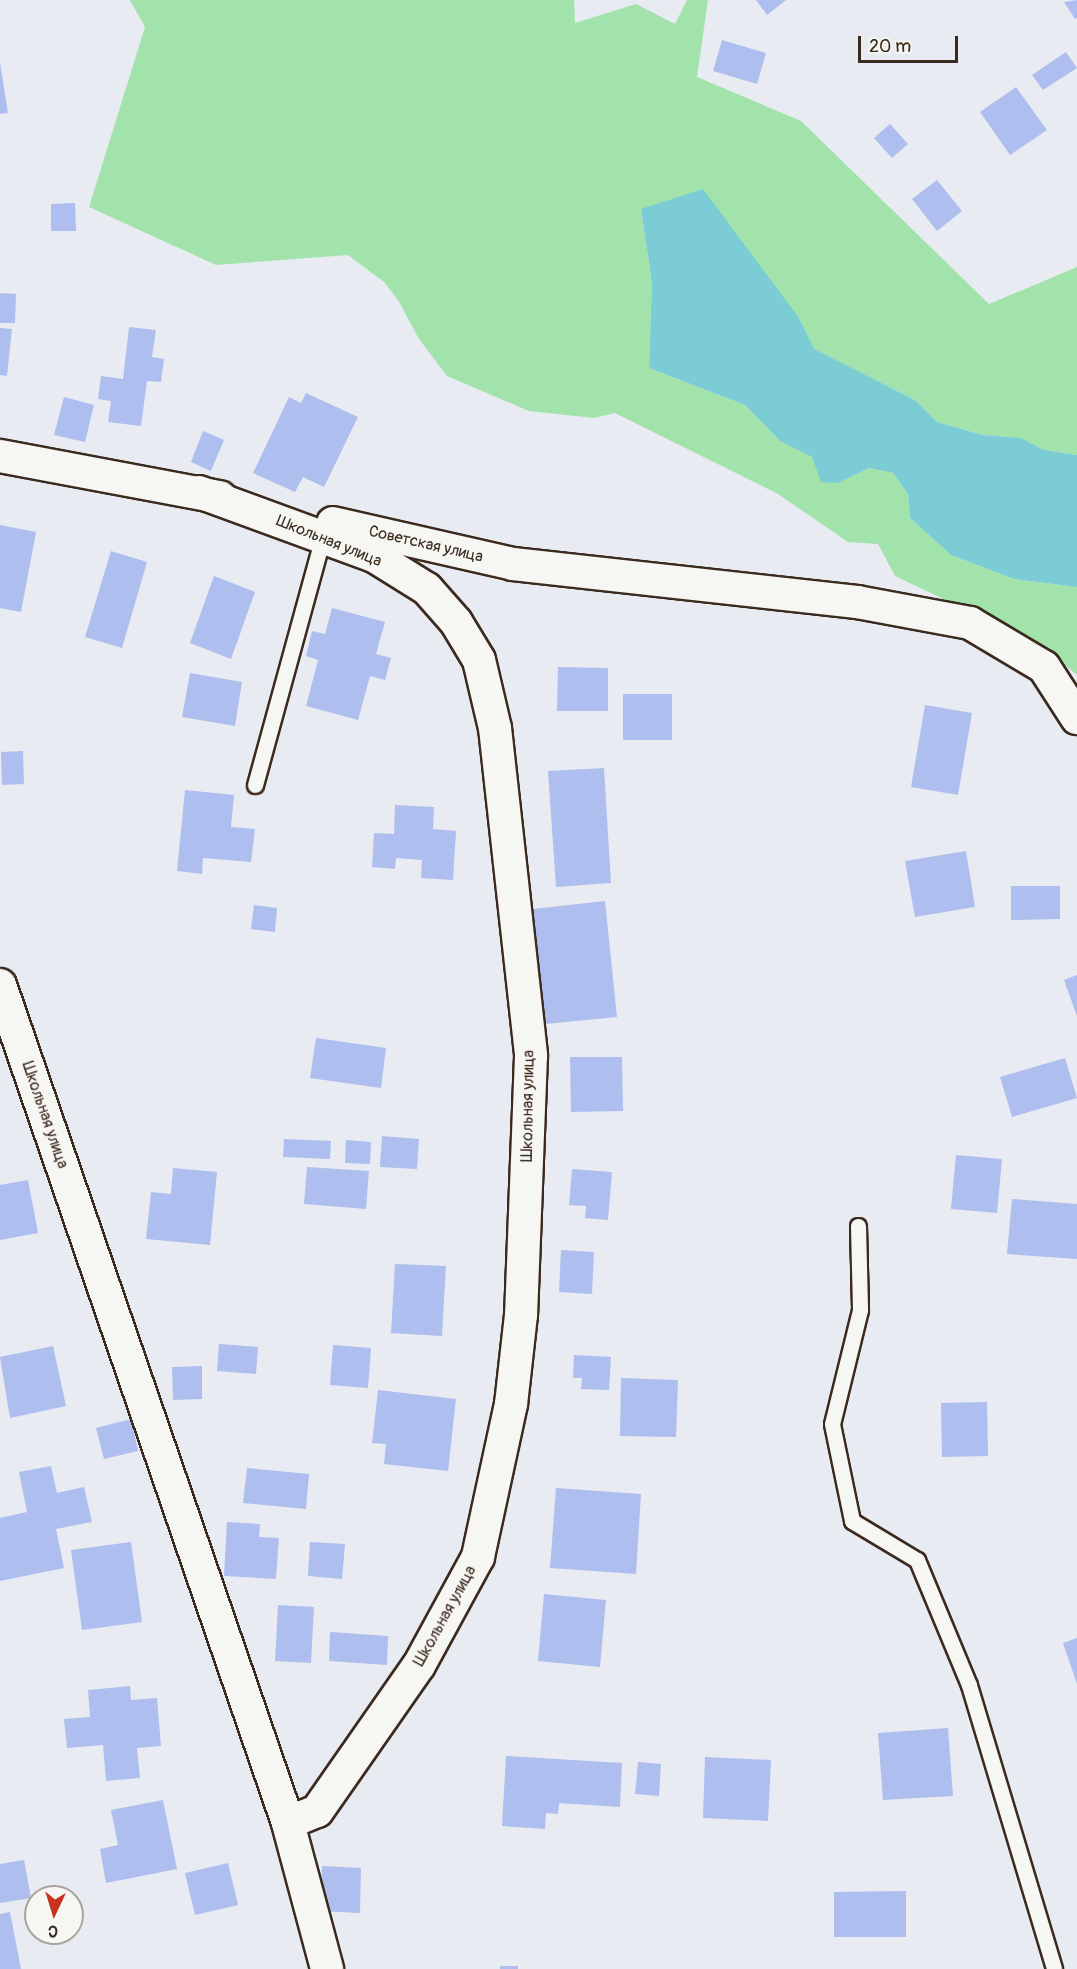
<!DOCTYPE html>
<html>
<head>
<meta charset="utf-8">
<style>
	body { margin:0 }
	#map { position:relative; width:1077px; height:1969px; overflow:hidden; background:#e8ebf1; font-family:Pangolin,sans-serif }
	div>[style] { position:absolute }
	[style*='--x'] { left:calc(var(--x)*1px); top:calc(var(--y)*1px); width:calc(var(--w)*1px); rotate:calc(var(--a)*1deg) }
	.green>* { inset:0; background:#a2e3ac }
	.water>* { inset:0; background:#7bccd4 }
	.building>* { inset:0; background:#aebeee }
	.roads { filter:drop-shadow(2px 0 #3b2a1e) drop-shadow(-2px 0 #3b2a1e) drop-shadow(0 2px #3b2a1e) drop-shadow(0 -2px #3b2a1e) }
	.service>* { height:15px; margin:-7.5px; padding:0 7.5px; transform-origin:7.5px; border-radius:7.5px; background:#f6f6f2 }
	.minor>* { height:32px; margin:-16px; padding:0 16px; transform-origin:16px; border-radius:16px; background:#f6f6f2 }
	span { translate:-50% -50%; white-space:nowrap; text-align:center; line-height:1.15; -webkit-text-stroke:4.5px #f6f6f2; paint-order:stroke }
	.street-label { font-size:16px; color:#3b2a1e }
	.north { position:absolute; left:24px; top:1885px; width:60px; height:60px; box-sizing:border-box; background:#f6f6f2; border:2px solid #aba49d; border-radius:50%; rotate:184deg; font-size:16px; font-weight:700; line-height:24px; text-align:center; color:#3b2a1e }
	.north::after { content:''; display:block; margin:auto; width:21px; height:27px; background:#c8321e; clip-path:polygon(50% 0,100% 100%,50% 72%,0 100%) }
	.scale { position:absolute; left:858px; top:36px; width:100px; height:27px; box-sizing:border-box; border:3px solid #3b2a1e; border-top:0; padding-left:8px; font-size:18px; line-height:21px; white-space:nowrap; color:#3b2a1e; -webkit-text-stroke:4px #f6f6f2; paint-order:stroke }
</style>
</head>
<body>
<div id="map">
	<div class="green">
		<div style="clip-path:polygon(130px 0,574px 0,575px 23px,636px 4px,675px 24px,687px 0,708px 0,697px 77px,801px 121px,989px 304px,1077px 267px,1077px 455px,1044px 450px,1021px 438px,983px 435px,937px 422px,915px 400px,813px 349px,799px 318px,641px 209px,652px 283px,649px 368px,745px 405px,780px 441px,813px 457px,838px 483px,869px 468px,893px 473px,908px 494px,910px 518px,951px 555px,1014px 579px,1077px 587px,1077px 675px,1044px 647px,895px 576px,878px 544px,848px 542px,778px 494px,615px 413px,594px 418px,529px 411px,447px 376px,419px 339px,398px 300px,384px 282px,348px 255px,216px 265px,89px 207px,145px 27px)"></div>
	</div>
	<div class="water">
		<div style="clip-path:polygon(703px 189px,799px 318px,814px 349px,915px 400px,937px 422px,983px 435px,1021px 438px,1044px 450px,1077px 455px,1077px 587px,1014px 579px,951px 555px,910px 518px,908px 494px,893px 473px,869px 468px,838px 483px,821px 482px,812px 457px,780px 441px,745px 405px,649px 368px,652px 283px,641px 209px)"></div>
	</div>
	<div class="building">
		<div style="clip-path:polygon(756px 0,786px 0,767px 15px)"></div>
		<div style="clip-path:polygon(1077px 0,1077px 18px,1075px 19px,1064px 2px)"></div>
		<div style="clip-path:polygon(722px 40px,766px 53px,757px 84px,713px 71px)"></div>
		<div style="clip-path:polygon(1066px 52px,1077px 68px,1043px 90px,1032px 75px)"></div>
		<div style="clip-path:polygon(0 62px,8px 113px,0 114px)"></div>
		<div style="clip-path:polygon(1016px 87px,1047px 130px,1010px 155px,980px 112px)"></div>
		<div style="clip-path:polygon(890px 124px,908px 144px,892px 158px,874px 138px)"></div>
		<div style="clip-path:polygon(937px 180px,962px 211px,937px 231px,912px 199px)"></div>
		<div style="clip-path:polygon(75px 203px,76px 231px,51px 231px,51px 204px)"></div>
		<div style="clip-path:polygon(0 293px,16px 294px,15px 323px,0 323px)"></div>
		<div style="clip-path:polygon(129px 327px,156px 330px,152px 357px,164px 359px,161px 382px,147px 381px,141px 426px,108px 422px,111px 401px,98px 399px,101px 376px,123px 379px)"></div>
		<div style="clip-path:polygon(0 328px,12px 329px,7px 376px,0 375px)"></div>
		<div style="clip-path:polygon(306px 393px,358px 417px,324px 487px,303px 477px,295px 492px,253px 473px,289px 397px,301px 403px)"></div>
		<div style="clip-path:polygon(64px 397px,94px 405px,85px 442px,54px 435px)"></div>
		<div style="clip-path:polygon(203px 431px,224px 440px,211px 471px,191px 462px)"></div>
		<div style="clip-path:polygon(0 525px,36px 532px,21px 612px,0 608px)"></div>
		<div style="clip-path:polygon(111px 551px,147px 562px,122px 648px,85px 637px)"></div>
		<div style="clip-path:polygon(214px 576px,255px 592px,231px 659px,190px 643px)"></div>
		<div style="clip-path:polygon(332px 608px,385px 622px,376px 654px,391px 658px,385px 680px,370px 676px,358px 720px,306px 706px,318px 660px,306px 656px,312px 631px,325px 634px)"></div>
		<div style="clip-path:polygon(558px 667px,608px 668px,608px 711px,557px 711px)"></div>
		<div style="clip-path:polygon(190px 673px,242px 682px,235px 726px,182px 717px)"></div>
		<div style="clip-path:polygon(623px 694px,672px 694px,672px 740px,623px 740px)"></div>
		<div style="clip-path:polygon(925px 705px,972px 713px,958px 795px,911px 787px)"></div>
		<div style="clip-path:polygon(23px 751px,24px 784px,2px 785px,1px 752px)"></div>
		<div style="clip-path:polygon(604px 768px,611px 883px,556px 887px,548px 771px)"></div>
		<div style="clip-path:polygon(185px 790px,234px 795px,231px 827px,255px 829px,251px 862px,203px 858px,202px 874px,177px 871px)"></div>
		<div style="clip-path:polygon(395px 805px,434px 807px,433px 829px,456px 831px,453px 880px,421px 878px,422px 860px,396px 858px,395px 869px,372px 867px,374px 833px,394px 834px)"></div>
		<div style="clip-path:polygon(966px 851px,975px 907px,915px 917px,905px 861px)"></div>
		<div style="clip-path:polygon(1011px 886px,1060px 886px,1060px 919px,1011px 920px)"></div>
		<div style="clip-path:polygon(605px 901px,617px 1017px,535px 1025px,524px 910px)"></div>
		<div style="clip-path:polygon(254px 905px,277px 908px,275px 932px,251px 929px)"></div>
		<div style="clip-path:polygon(1077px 975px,1077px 1016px,1064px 980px)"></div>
		<div style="clip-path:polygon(316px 1038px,386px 1048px,381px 1088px,310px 1078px)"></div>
		<div style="clip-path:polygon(570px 1057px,622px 1057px,623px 1111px,571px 1112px)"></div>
		<div style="clip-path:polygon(1065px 1058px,1077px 1098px,1012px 1117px,1000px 1077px)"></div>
		<div style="clip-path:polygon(382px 1136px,419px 1139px,417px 1169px,380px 1167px)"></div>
		<div style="clip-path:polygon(284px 1139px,331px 1141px,330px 1159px,283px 1157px)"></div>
		<div style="clip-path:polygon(346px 1140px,371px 1142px,370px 1164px,345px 1163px)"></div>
		<div style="clip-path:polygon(956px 1155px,1002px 1159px,997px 1213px,951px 1209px)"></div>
		<div style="clip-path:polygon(307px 1167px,369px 1171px,366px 1209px,304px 1204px)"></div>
		<div style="clip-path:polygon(173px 1168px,217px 1172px,210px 1245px,146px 1239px,151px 1192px,171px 1194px)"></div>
		<div style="clip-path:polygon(572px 1169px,612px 1172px,608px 1220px,585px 1218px,586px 1206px,569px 1205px)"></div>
		<div style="clip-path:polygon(28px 1180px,38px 1233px,0 1240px,0 1185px)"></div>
		<div style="clip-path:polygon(1012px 1199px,1077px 1204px,1077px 1259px,1007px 1254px)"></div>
		<div style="clip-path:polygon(561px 1250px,594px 1252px,592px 1294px,559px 1292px)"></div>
		<div style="clip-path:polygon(395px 1264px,446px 1266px,442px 1336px,391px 1333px)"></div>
		<div style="clip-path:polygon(219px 1344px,258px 1347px,256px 1374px,217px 1371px)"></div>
		<div style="clip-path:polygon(333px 1345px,371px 1348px,368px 1388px,330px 1385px)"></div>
		<div style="clip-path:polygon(53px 1346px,66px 1406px,10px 1418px,0 1357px)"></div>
		<div style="clip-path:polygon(574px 1355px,611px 1357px,609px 1390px,581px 1389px,582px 1378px,573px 1378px)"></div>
		<div style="clip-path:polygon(202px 1366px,202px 1399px,173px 1400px,172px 1367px)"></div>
		<div style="clip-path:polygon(621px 1378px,678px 1380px,676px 1437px,620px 1436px)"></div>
		<div style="clip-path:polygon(378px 1390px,456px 1399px,448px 1471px,384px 1464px,386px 1444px,372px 1443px)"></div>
		<div style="clip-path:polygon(987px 1402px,988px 1456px,942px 1457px,941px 1403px)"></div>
		<div style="clip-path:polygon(131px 1419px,138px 1451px,104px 1459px,96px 1428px)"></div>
		<div style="clip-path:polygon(51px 1466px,57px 1493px,84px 1487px,92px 1522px,56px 1529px,64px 1568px,0 1581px,0 1518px,27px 1512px,19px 1472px)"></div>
		<div style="clip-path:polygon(247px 1468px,309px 1474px,306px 1509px,243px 1503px)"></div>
		<div style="clip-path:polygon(556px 1488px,641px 1494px,636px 1574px,550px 1568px)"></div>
		<div style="clip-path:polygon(227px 1522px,260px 1524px,259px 1537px,279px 1538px,276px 1579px,224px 1576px)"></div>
		<div style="clip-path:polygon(131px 1542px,142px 1622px,82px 1630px,71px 1550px)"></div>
		<div style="clip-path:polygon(310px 1542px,345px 1544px,342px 1579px,308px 1576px)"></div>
		<div style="clip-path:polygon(544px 1594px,606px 1600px,600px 1667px,538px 1661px)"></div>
		<div style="clip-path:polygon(278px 1605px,314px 1607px,311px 1663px,275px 1661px)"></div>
		<div style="clip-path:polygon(330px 1632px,388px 1636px,387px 1665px,329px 1661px)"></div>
		<div style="clip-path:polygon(1077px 1638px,1077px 1684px,1063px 1643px)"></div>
		<div style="clip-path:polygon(130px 1686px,131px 1700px,157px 1698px,161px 1746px,137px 1748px,140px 1778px,106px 1781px,103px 1745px,67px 1748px,64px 1719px,90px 1717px,88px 1690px)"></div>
		<div style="clip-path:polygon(948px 1728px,953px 1796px,883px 1800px,878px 1733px)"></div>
		<div style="clip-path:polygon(506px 1756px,622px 1763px,620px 1807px,559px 1803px,558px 1814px,546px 1813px,545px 1829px,502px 1826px)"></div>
		<div style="clip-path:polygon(705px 1757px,771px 1760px,768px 1821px,703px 1818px)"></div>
		<div style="clip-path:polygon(638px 1762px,661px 1764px,659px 1796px,635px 1794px)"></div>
		<div style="clip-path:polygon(163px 1800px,177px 1869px,106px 1883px,100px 1849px,118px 1845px,111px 1810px)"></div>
		<div style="clip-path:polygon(24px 1860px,31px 1898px,0 1903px,0 1864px)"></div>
		<div style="clip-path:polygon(228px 1863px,238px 1905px,195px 1915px,185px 1873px)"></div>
		<div style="clip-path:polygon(322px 1866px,361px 1868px,360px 1913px,320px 1911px)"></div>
		<div style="clip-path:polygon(906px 1891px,906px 1937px,834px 1937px,834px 1892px)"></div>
		<div style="clip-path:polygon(10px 1912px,21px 1969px,0 1969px,0 1914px)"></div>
		<div style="clip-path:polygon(500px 1966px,518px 1966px,518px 1969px,500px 1969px)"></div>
	</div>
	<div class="roads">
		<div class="service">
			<div style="--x:255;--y:785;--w:258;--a:-74.7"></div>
			<div style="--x:858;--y:1226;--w:84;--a:88.6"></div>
			<div style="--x:860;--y:1310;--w:117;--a:103.8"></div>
			<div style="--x:832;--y:1424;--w:99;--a:78.3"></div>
			<div style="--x:852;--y:1521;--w:76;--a:31"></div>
			<div style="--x:917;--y:1560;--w:135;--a:67.4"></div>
			<div style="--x:969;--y:1685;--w:296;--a:73.3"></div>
		</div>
		<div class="minor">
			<div style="--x:0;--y:456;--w:224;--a:10.6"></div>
			<div style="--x:199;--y:492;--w:186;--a:20.1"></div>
			<div style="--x:374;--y:556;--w:62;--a:31.9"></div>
			<div style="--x:427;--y:589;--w:44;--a:48.7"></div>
			<div style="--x:456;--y:622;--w:44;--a:58.8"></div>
			<div style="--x:479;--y:660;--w:70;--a:76.8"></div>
			<div style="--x:495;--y:728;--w:330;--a:83.7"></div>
			<div style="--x:531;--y:1056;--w:259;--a:92.2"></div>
			<div style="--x:521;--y:1315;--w:90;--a:96.4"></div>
			<div style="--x:511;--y:1404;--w:157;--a:102.2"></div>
			<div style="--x:478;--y:1557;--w:123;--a:118.6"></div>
			<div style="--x:419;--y:1665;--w:178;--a:124.9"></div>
			<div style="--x:317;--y:1811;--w:31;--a:158"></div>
			<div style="--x:333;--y:523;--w:185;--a:12.8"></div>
			<div style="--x:513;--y:564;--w:346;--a:6.3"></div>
			<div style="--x:857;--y:602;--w:115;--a:10.5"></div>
			<div style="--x:970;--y:623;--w:86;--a:30.7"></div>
			<div style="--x:1044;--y:667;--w:61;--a:57.1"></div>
			<div style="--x:0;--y:985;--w:886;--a:71.03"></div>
			<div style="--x:288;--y:1823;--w:151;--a:75"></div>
		</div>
	</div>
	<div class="street-label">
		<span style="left:329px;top:541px;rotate:22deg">Школьная улица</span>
		<span style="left:426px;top:544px;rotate:13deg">Советская улица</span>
		<span style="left:528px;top:1106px;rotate:-89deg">Школьная улица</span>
		<span style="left:45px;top:1115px;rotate:71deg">Школьная улица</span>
		<span style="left:445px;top:1616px;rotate:-61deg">Школьная улица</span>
	</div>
	<div class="north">С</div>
	<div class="scale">20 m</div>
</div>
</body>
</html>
